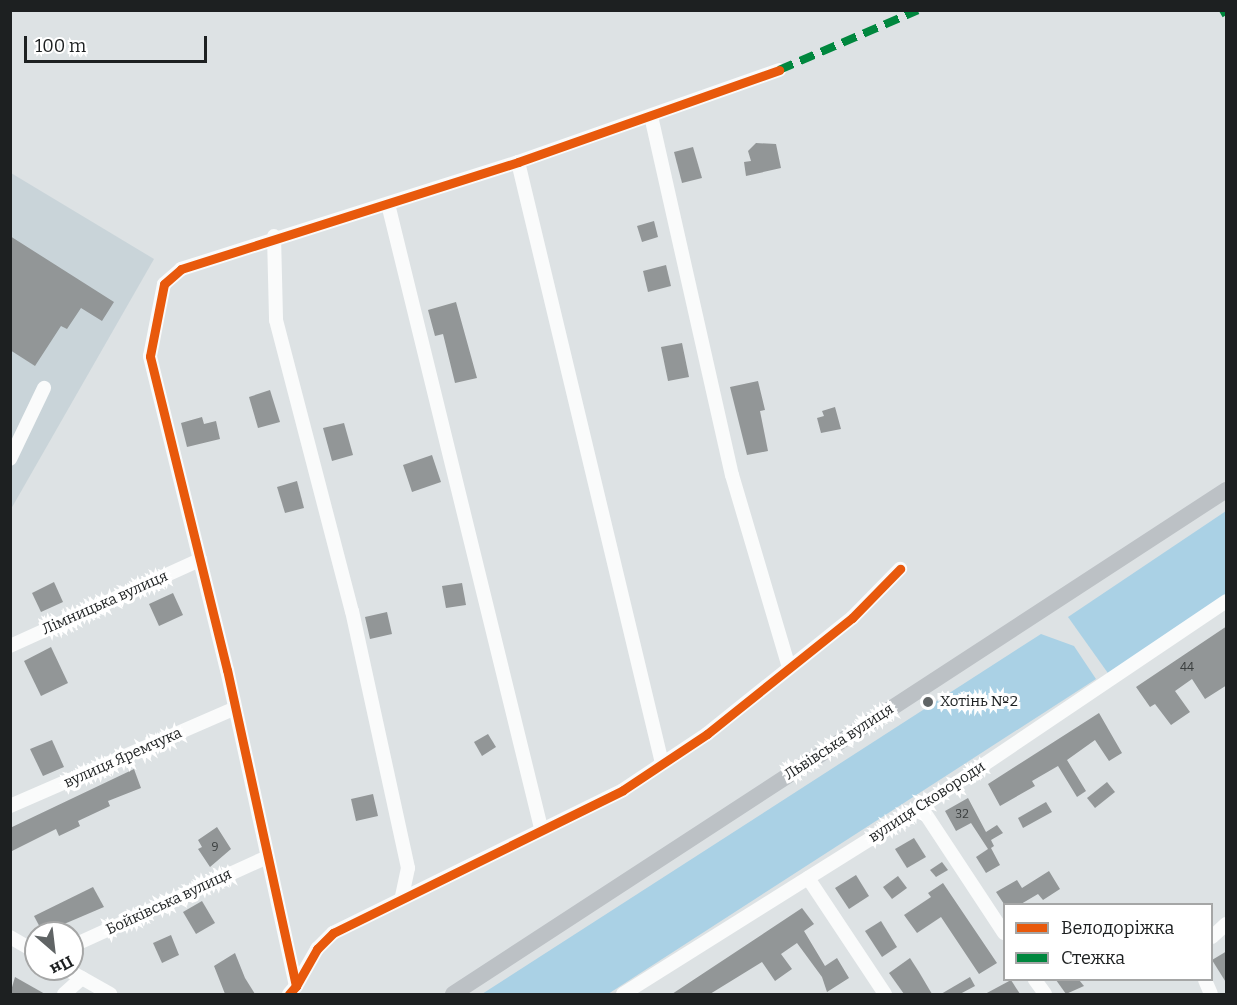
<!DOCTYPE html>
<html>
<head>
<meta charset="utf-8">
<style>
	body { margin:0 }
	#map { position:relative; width:1237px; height:1005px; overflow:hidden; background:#dde2e4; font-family:Bitter,serif }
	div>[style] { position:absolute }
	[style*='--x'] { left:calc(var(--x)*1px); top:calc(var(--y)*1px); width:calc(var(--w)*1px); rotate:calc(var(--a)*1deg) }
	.built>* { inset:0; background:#c9d4d9 }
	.green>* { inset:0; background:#aad1e5 }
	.building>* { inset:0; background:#929697 }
	.minor>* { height:14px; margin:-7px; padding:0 7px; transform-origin:7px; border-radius:7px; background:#fafbfb }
	.major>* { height:16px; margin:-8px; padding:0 8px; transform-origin:8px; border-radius:8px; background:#bcc1c5 }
	.quiet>* { height:8px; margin-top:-4px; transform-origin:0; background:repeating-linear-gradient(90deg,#00873e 0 15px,transparent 0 23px) }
	.cycleway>* { height:9px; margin:-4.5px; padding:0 4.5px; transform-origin:4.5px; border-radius:4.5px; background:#e8590c }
	.dots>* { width:16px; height:16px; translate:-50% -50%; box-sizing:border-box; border:3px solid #fff; border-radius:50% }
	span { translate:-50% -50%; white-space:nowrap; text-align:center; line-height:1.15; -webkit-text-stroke:6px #fff; paint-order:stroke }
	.number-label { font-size:12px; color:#3a3e3e }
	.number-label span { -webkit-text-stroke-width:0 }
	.street-label { font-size:15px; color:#1d2021 }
	.poi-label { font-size:15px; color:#1d2021 }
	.left { translate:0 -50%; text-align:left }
	.frame { position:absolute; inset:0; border:12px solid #1d2021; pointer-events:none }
	.legend { position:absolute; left:1003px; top:903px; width:210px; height:78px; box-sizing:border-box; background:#fff; border:2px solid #a5a6a6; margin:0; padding:8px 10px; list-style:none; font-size:18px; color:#1d2021 }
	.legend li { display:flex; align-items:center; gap:12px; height:30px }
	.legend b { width:30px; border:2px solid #a5a6a6 }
	.north { position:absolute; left:24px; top:921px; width:60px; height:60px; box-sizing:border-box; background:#fff; border:2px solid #a5a6a6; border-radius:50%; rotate:152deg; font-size:16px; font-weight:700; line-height:24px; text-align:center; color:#1d2021 }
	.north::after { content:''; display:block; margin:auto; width:21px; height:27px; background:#606465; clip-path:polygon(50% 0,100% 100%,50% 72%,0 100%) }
	.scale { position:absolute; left:24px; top:36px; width:183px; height:27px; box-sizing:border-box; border:3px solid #1d2021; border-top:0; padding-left:8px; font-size:18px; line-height:21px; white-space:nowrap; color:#1d2021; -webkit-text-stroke:4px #fff; paint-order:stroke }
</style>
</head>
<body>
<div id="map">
	<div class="built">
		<div style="clip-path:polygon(11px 173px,154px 259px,11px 509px)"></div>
	</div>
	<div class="green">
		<div style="clip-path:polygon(1226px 511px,1226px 599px,1110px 676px,1068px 617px)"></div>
		<div style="clip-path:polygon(1041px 634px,1074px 646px,1096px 679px,608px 994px,482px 994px)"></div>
	</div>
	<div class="building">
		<div style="clip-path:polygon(756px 143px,776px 144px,781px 168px,746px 176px,744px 162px,751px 161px,748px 151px)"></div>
		<div style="clip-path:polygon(693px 147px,702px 178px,682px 183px,674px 152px)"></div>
		<div style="clip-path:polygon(654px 221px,658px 237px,642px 242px,637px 226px)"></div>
		<div style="clip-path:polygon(10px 236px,114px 302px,102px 321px,81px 308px,67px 329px,61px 326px,35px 366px,10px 350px)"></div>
		<div style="clip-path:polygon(666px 265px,671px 286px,648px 292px,643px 271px)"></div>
		<div style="clip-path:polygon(456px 302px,477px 378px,455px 383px,443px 334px,435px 336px,428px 310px)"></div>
		<div style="clip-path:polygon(682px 343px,689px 377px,668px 381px,661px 347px)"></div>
		<div style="clip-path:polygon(758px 381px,765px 410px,760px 411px,768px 451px,747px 455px,730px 387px)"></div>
		<div style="clip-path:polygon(270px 390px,280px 422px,258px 428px,249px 397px)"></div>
		<div style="clip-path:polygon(835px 407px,841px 429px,821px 433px,817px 418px,824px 416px,822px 411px)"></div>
		<div style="clip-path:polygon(202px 417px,204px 424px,216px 421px,220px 439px,187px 447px,181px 423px)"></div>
		<div style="clip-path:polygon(344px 423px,353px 455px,332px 461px,323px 428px)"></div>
		<div style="clip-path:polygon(432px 455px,441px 482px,412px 492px,403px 465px)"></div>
		<div style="clip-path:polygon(297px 481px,304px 508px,285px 513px,277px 487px)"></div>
		<div style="clip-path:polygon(54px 582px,63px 602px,41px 612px,32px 593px)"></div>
		<div style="clip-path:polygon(462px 583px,466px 605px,446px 608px,442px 586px)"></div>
		<div style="clip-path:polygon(173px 593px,183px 615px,159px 626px,149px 604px)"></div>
		<div style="clip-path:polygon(387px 612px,392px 634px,370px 639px,365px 617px)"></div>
		<div style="clip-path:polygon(1227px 626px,1227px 685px,1205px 699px,1192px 679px,1175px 691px,1190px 712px,1171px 725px,1155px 704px,1150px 707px,1136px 687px)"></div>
		<div style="clip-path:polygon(51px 647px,68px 683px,41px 696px,24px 661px)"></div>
		<div style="clip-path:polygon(1099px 713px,1122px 753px,1109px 761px,1095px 740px,1067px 760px,1086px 791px,1077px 797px,1058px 766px,1032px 781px,1035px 786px,1000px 806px,988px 784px)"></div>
		<div style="clip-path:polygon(488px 734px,496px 747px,482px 756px,474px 742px)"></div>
		<div style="clip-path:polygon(52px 740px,64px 767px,43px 776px,30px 749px)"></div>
		<div style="clip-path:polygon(134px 769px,141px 788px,108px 801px,110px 806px,78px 821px,80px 826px,59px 836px,56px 829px,10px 852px,10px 828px)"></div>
		<div style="clip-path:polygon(1107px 782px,1115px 792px,1095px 808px,1087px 798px)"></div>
		<div style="clip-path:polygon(373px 794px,378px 816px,356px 821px,351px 799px)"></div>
		<div style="clip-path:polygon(968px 798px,986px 832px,997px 825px,1003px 833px,991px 840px,994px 846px,991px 848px,1000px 865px,986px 873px,976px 857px,988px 849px,971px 823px,956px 831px,945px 811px)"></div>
		<div style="clip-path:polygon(1046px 802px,1052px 812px,1023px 828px,1018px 818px)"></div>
		<div style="clip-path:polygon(217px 827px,231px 849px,210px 867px,198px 849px,202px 847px,198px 840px)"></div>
		<div style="clip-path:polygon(914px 838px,926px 857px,907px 868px,895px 849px)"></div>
		<div style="clip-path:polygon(942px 862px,948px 870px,936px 877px,930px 870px)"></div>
		<div style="clip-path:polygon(1049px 871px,1060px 889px,1043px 900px,1038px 894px,1021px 904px,1004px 904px,996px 892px,1017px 880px,1022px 888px)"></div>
		<div style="clip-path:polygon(856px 875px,869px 896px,849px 909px,835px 888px)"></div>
		<div style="clip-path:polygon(898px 876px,907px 888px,892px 899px,883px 887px)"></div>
		<div style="clip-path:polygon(943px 883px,997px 963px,979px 974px,941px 917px,917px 933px,904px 915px,931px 897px,928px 893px)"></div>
		<div style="clip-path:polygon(93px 887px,104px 907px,43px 933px,34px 916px)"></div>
		<div style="clip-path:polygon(202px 901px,215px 923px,196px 934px,183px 912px)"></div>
		<div style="clip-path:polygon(802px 908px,814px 924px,804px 931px,825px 966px,837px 958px,849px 978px,827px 992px,822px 977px,797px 943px,781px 954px,792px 969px,775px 981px,762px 962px,710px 994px,672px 994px)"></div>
		<div style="clip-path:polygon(881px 921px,897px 947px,882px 957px,865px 931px)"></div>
		<div style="clip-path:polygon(171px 935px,179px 955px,162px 963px,153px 943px)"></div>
		<div style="clip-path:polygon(1227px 951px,1227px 984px,1212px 960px)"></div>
		<div style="clip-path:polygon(235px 953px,245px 978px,255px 994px,225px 994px,214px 966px)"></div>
		<div style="clip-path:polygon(910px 958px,919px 972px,932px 994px,904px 994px,889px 973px)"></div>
		<div style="clip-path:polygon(15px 977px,45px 994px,10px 994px)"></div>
		<div style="clip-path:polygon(970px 977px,975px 986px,960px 994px,941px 994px)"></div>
		<div style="clip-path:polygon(1011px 980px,1020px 994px,985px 994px)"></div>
		<div style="clip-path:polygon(1056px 980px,1079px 980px,1084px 986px,1066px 994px)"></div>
	</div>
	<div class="minor">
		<div style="--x:651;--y:116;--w:368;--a:77.3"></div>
		<div style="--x:732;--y:475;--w:201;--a:73.5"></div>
		<div style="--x:518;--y:162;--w:618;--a:76.53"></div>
		<div style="--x:388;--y:204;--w:642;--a:76.22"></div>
		<div style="--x:274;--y:236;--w:84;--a:88.6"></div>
		<div style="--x:276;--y:320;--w:301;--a:75.4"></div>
		<div style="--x:352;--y:611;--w:263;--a:77.7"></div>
		<div style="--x:408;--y:868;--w:30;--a:102"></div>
		<div style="--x:10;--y:459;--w:79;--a:-64.4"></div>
		<div style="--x:10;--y:646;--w:209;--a:-24.4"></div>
		<div style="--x:10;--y:806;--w:245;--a:-23.5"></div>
		<div style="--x:921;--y:807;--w:151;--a:56.6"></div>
		<div style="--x:808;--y:878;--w:139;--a:56.4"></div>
		<div style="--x:10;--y:937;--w:30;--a:30"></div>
		<div style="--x:1212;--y:937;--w:19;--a:-43"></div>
		<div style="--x:72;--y:946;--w:214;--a:-24.5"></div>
		<div style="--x:66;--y:969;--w:51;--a:29.6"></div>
		<div style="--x:1035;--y:980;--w:17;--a:54"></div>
		<div style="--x:1205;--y:980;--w:15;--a:67"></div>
		<div style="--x:296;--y:986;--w:43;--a:-60.4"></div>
		<div style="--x:317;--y:949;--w:23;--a:-45"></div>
		<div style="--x:333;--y:933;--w:323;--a:-26.2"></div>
		<div style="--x:623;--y:790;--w:101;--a:-33.7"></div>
		<div style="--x:707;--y:734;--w:186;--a:-38.7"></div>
		<div style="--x:852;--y:618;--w:69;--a:-45.6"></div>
		<div style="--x:64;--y:994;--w:24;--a:-42"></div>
		<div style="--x:289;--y:994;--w:11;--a:-49"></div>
		<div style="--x:296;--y:986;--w:323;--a:-102.3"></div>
		<div style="--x:227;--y:670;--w:323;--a:-103.8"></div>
		<div style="--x:150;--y:356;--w:73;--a:-79"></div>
		<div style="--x:164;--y:284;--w:23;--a:-41"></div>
		<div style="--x:181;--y:269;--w:354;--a:-17.6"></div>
		<div style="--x:518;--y:162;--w:277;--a:-19.4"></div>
		<div style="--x:623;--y:994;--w:352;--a:-32.1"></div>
		<div style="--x:921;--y:807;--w:368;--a:-34"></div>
	</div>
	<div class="major">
		<div style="--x:453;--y:994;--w:923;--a:-33.1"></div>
	</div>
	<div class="quiet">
		<div style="--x:1223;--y:10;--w:6;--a:59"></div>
		<div style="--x:779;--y:70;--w:151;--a:-23.3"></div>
	</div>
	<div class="cycleway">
		<div style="--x:296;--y:986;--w:43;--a:-60.4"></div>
		<div style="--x:317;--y:949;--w:23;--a:-45"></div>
		<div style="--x:333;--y:933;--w:323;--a:-26.2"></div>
		<div style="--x:623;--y:790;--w:101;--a:-33.7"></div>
		<div style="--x:707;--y:734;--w:186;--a:-38.7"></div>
		<div style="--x:852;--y:618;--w:69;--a:-45.6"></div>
		<div style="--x:289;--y:994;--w:11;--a:-49"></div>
		<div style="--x:296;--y:986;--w:323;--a:-102.3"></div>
		<div style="--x:227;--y:670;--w:323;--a:-103.8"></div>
		<div style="--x:150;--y:356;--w:73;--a:-79"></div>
		<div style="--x:164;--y:284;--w:23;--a:-41"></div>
		<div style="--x:181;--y:269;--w:354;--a:-17.6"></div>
		<div style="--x:518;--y:162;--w:277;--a:-19.4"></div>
	</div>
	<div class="dots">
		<div style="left:928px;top:702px;background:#606465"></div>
	</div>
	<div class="number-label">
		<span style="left:1187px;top:668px">44</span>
		<span style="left:962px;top:815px">32</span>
		<span style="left:215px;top:848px">9</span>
	</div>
	<div class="street-label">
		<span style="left:105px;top:603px;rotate:-24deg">Лімницька вулиця</span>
		<span style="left:839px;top:742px;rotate:-33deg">Львівська вулиця</span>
		<span style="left:123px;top:758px;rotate:-24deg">вулиця Яремчука</span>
		<span style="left:927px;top:802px;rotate:-33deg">вулиця Сковороди</span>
		<span style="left:169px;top:902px;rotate:-25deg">Бойківська вулиця</span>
	</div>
	<div class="poi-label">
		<span class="left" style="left:940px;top:702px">Хотінь №2</span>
	</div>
	<div class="frame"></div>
	<ul class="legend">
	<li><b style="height:8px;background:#e8590c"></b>Велодоріжка</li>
	<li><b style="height:8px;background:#00873e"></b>Стежка</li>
	</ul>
	<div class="north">Пн</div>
	<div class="scale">100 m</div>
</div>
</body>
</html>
